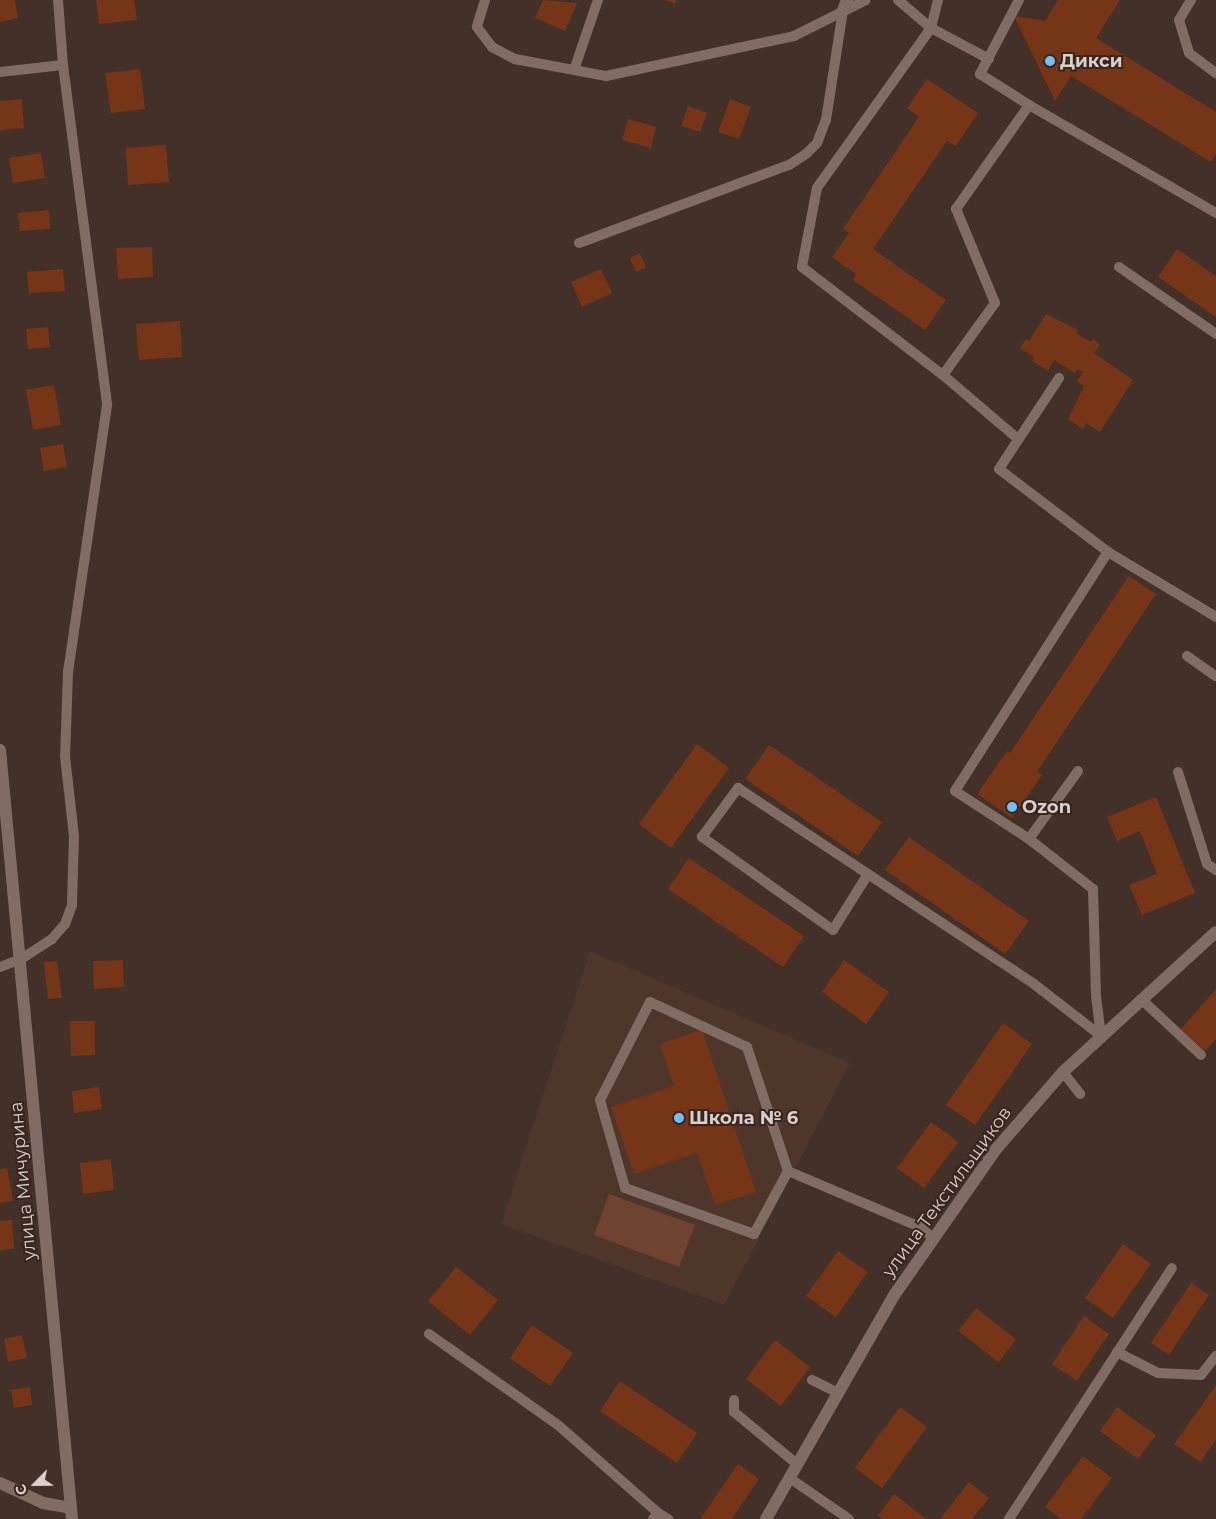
<!DOCTYPE html>
<html>
<head>
<meta charset="utf-8">
<style>
	body { margin:0 }
	#map { position:relative; width:1216px; height:1519px; overflow:hidden; background:#423029; font-family:Montserrat,sans-serif }
	div>[style] { position:absolute }
	[style*='--x'] { left:calc(var(--x)*1px); top:calc(var(--y)*1px); width:calc(var(--w)*1px); rotate:calc(var(--a)*1deg) }
	.built>* { inset:0; background:#4e362b }
	.green>* { inset:0; background:#6f4330 }
	.building>* { inset:0; background:#763517 }
	.lane>* { height:10px; margin:-5px; padding:0 5px; transform-origin:5px; border-radius:5px; background:#816c64 }
	.street>* { height:12px; margin:-6px; padding:0 6px; transform-origin:6px; border-radius:6px; background:#816c64 }
	.secondary>* { height:12px; margin:-6px; padding:0 6px; transform-origin:6px; border-radius:6px; background:#816c64 }
	.dots>* { width:14px; height:14px; translate:-50% -50%; box-sizing:border-box; border:2px solid #38261f; border-radius:50% }
	span { translate:-50% -50%; white-space:nowrap; text-align:center; line-height:1.15; -webkit-text-stroke:4px #38261f; paint-order:stroke }
	.poi-label { font-size:18px; color:#dacfca; font-weight:700 }
	.left { translate:0 -50%; text-align:left }
	.street-label { font-size:18px; color:#dacfca }
	.north { position:absolute; left:10px; top:1459px; width:50px; height:50px; -webkit-text-stroke:4px #38261f; paint-order:stroke; rotate:247deg; font-size:14px; font-weight:700; line-height:20px; text-align:center; color:#dacfca }
	.north::after { content:''; display:block; margin:auto; width:18px; height:22px; background:#dacfca; clip-path:polygon(50% 0,100% 100%,50% 72%,0 100%) }
</style>
</head>
<body>
<div id="map">
	<div class="built">
		<div style="clip-path:polygon(590px 951px,850px 1063px,724px 1305px,501px 1224px)"></div>
	</div>
	<div class="green">
		<div style="clip-path:polygon(609px 1194px,695px 1225px,679px 1267px,594px 1235px)"></div>
	</div>
	<div class="building">
		<div style="clip-path:polygon(0 0,15px 0,18px 18px,0 22px)"></div>
		<div style="clip-path:polygon(96px 0,134px 0,137px 20px,99px 24px)"></div>
		<div style="clip-path:polygon(543px 0,577px 3px,565px 31px,535px 18px)"></div>
		<div style="clip-path:polygon(664px 0,676px 0,675px 4px)"></div>
		<div style="clip-path:polygon(1058px 0,1120px 0,1096px 38px,1216px 112px,1216px 154px,1211px 162px,1071px 76px,1055px 101px,1014px 16px,1045px 21px)"></div>
		<div style="clip-path:polygon(140px 69px,145px 109px,111px 113px,105px 73px)"></div>
		<div style="clip-path:polygon(927px 79px,978px 113px,956px 146px,947px 141px,873px 249px,946px 300px,925px 330px,853px 280px,856px 274px,832px 257px,849px 233px,843px 229px,919px 117px,907px 108px)"></div>
		<div style="clip-path:polygon(22px 99px,24px 128px,0 130px,0 101px)"></div>
		<div style="clip-path:polygon(730px 99px,751px 107px,739px 139px,718px 132px)"></div>
		<div style="clip-path:polygon(688px 106px,707px 113px,700px 132px,681px 126px)"></div>
		<div style="clip-path:polygon(628px 119px,656px 127px,651px 148px,622px 140px)"></div>
		<div style="clip-path:polygon(166px 145px,169px 182px,128px 185px,126px 148px)"></div>
		<div style="clip-path:polygon(41px 153px,45px 178px,13px 183px,9px 158px)"></div>
		<div style="clip-path:polygon(49px 210px,50px 229px,20px 231px,18px 213px)"></div>
		<div style="clip-path:polygon(152px 247px,153px 277px,118px 279px,116px 248px)"></div>
		<div style="clip-path:polygon(1177px 249px,1216px 276px,1216px 317px,1158px 277px)"></div>
		<div style="clip-path:polygon(640px 253px,646px 268px,636px 272px,630px 258px)"></div>
		<div style="clip-path:polygon(63px 269px,65px 291px,29px 293px,27px 272px)"></div>
		<div style="clip-path:polygon(601px 269px,612px 293px,582px 307px,571px 282px)"></div>
		<div style="clip-path:polygon(1046px 314px,1078px 330px,1076px 333px,1091px 342px,1093px 339px,1100px 344px,1094px 353px,1133px 380px,1100px 432px,1086px 423px,1083px 429px,1068px 419px,1084px 386px,1077px 381px,1083px 372px,1077px 369px,1075px 373px,1054px 360px,1048px 371px,1032px 361px,1034px 357px,1020px 348px,1026px 339px,1029px 341px)"></div>
		<div style="clip-path:polygon(180px 321px,182px 357px,139px 360px,136px 324px)"></div>
		<div style="clip-path:polygon(48px 327px,50px 347px,28px 349px,26px 329px)"></div>
		<div style="clip-path:polygon(54px 385px,61px 425px,33px 430px,26px 390px)"></div>
		<div style="clip-path:polygon(63px 444px,67px 467px,44px 471px,40px 448px)"></div>
		<div style="clip-path:polygon(1129px 576px,1156px 594px,1037px 772px,1042px 775px,1012px 818px,977px 794px,1007px 751px,1010px 753px)"></div>
		<div style="clip-path:polygon(697px 744px,729px 768px,671px 848px,639px 824px)"></div>
		<div style="clip-path:polygon(769px 745px,882px 822px,858px 856px,745px 779px)"></div>
		<div style="clip-path:polygon(1156px 797px,1195px 893px,1142px 915px,1129px 885px,1157px 874px,1140px 831px,1117px 841px,1107px 817px)"></div>
		<div style="clip-path:polygon(909px 837px,1029px 921px,1005px 954px,885px 870px)"></div>
		<div style="clip-path:polygon(689px 858px,804px 936px,783px 967px,668px 889px)"></div>
		<div style="clip-path:polygon(123px 960px,124px 987px,94px 989px,93px 961px)"></div>
		<div style="clip-path:polygon(844px 960px,889px 992px,866px 1024px,822px 992px)"></div>
		<div style="clip-path:polygon(57px 961px,62px 998px,48px 999px,44px 962px)"></div>
		<div style="clip-path:polygon(1216px 989px,1216px 1039px,1205px 1051px,1181px 1029px)"></div>
		<div style="clip-path:polygon(70px 1021px,95px 1021px,95px 1055px,71px 1056px)"></div>
		<div style="clip-path:polygon(1003px 1023px,1032px 1044px,975px 1125px,946px 1105px)"></div>
		<div style="clip-path:polygon(702px 1030px,756px 1192px,715px 1205px,697px 1153px,634px 1174px,611px 1107px,674px 1086px,660px 1044px)"></div>
		<div style="clip-path:polygon(99px 1087px,102px 1109px,74px 1113px,72px 1091px)"></div>
		<div style="clip-path:polygon(931px 1122px,958px 1142px,924px 1188px,897px 1168px)"></div>
		<div style="clip-path:polygon(111px 1159px,114px 1190px,83px 1194px,80px 1163px)"></div>
		<div style="clip-path:polygon(7px 1168px,13px 1201px,0 1203px,0 1169px)"></div>
		<div style="clip-path:polygon(12px 1220px,14px 1249px,0 1250px,0 1221px)"></div>
		<div style="clip-path:polygon(1123px 1244px,1151px 1264px,1113px 1318px,1085px 1298px)"></div>
		<div style="clip-path:polygon(838px 1251px,868px 1272px,836px 1317px,806px 1296px)"></div>
		<div style="clip-path:polygon(456px 1267px,498px 1300px,470px 1335px,428px 1301px)"></div>
		<div style="clip-path:polygon(1191px 1283px,1209px 1295px,1169px 1355px,1151px 1343px)"></div>
		<div style="clip-path:polygon(976px 1308px,1016px 1339px,999px 1362px,958px 1331px)"></div>
		<div style="clip-path:polygon(1084px 1316px,1109px 1334px,1077px 1381px,1052px 1364px)"></div>
		<div style="clip-path:polygon(532px 1325px,573px 1353px,550px 1386px,510px 1358px)"></div>
		<div style="clip-path:polygon(22px 1335px,27px 1358px,8px 1362px,4px 1339px)"></div>
		<div style="clip-path:polygon(775px 1340px,810px 1367px,781px 1406px,746px 1379px)"></div>
		<div style="clip-path:polygon(620px 1381px,697px 1433px,677px 1463px,600px 1411px)"></div>
		<div style="clip-path:polygon(1216px 1385px,1216px 1440px,1200px 1462px,1174px 1444px)"></div>
		<div style="clip-path:polygon(30px 1387px,32px 1405px,14px 1408px,11px 1390px)"></div>
		<div style="clip-path:polygon(900px 1407px,927px 1427px,882px 1488px,855px 1468px)"></div>
		<div style="clip-path:polygon(1117px 1407px,1156px 1435px,1138px 1459px,1100px 1431px)"></div>
		<div style="clip-path:polygon(1083px 1456px,1112px 1478px,1081px 1519px,1061px 1519px,1045px 1507px)"></div>
		<div style="clip-path:polygon(738px 1464px,759px 1479px,732px 1519px,700px 1519px)"></div>
		<div style="clip-path:polygon(969px 1482px,989px 1498px,972px 1519px,940px 1519px)"></div>
		<div style="clip-path:polygon(894px 1494px,926px 1519px,882px 1519px,878px 1515px)"></div>
	</div>
	<div class="lane">
		<div style="--x:58;--y:0;--w:65;--a:85.6"></div>
		<div style="--x:485;--y:0;--w:28;--a:107"></div>
		<div style="--x:477;--y:27;--w:25;--a:53"></div>
		<div style="--x:492;--y:47;--w:26;--a:28"></div>
		<div style="--x:515;--y:59;--w:93;--a:10.6"></div>
		<div style="--x:606;--y:76;--w:192;--a:-12"></div>
		<div style="--x:794;--y:36;--w:80;--a:-26.6"></div>
		<div style="--x:898;--y:0;--w:43;--a:40.3"></div>
		<div style="--x:931;--y:28;--w:29;--a:-76"></div>
		<div style="--x:1019;--y:0;--w:84;--a:117.8"></div>
		<div style="--x:980;--y:74;--w:58;--a:32.3"></div>
		<div style="--x:1029;--y:105;--w:216;--a:30"></div>
		<div style="--x:1191;--y:0;--w:23;--a:121"></div>
		<div style="--x:1179;--y:20;--w:34;--a:73"></div>
		<div style="--x:1189;--y:53;--w:34;--a:37"></div>
		<div style="--x:989;--y:59;--w:66;--a:-151.9"></div>
		<div style="--x:931;--y:28;--w:196;--a:125.5"></div>
		<div style="--x:817;--y:188;--w:80;--a:100.8"></div>
		<div style="--x:802;--y:267;--w:178;--a:37.5"></div>
		<div style="--x:943;--y:375;--w:89;--a:-54.2"></div>
		<div style="--x:995;--y:303;--w:102;--a:-112.5"></div>
		<div style="--x:956;--y:209;--w:127;--a:-54.9"></div>
		<div style="--x:574;--y:70;--w:74;--a:-71.1"></div>
		<div style="--x:0;--y:72;--w:63;--a:-6.3"></div>
		<div style="--x:63;--y:65;--w:343;--a:82.6"></div>
		<div style="--x:107;--y:405;--w:270;--a:98.3"></div>
		<div style="--x:68;--y:672;--w:84;--a:92"></div>
		<div style="--x:65;--y:756;--w:81;--a:83.6"></div>
		<div style="--x:74;--y:836;--w:69;--a:91.7"></div>
		<div style="--x:72;--y:905;--w:20;--a:110"></div>
		<div style="--x:65;--y:924;--w:20;--a:131"></div>
		<div style="--x:52;--y:939;--w:37;--a:147"></div>
		<div style="--x:21;--y:959;--w:22;--a:159"></div>
		<div style="--x:579;--y:243;--w:224;--a:-20.4"></div>
		<div style="--x:789;--y:165;--w:20;--a:-33"></div>
		<div style="--x:806;--y:154;--w:16;--a:-45"></div>
		<div style="--x:817;--y:143;--w:25;--a:-69"></div>
		<div style="--x:826;--y:120;--w:111;--a:-81.2"></div>
		<div style="--x:1119;--y:267;--w:118;--a:34.6"></div>
		<div style="--x:943;--y:375;--w:99;--a:40.5"></div>
		<div style="--x:1059;--y:378;--w:109;--a:123.4"></div>
		<div style="--x:999;--y:469;--w:137;--a:37.3"></div>
		<div style="--x:1187;--y:656;--w:35;--a:35"></div>
		<div style="--x:1078;--y:771;--w:84;--a:125.8"></div>
		<div style="--x:1029;--y:839;--w:88;--a:-147"></div>
		<div style="--x:955;--y:791;--w:284;--a:-57.4"></div>
		<div style="--x:1108;--y:552;--w:126;--a:31"></div>
		<div style="--x:1178;--y:772;--w:96;--a:72.5"></div>
		<div style="--x:1207;--y:864;--w:11;--a:34"></div>
		<div style="--x:1029;--y:839;--w:81;--a:38"></div>
		<div style="--x:1093;--y:889;--w:107;--a:88.4"></div>
		<div style="--x:1096;--y:996;--w:40;--a:82.9"></div>
		<div style="--x:868;--y:874;--w:66;--a:122"></div>
		<div style="--x:833;--y:930;--w:161;--a:-144.6"></div>
		<div style="--x:702;--y:837;--w:61;--a:-53.7"></div>
		<div style="--x:738;--y:788;--w:355;--a:33.5"></div>
		<div style="--x:1034;--y:984;--w:85;--a:37.8"></div>
		<div style="--x:1141;--y:999;--w:82;--a:43"></div>
		<div style="--x:1063;--y:1072;--w:28;--a:52"></div>
		<div style="--x:788;--y:1171;--w:131;--a:-108.3"></div>
		<div style="--x:747;--y:1047;--w:107;--a:-155.1"></div>
		<div style="--x:650;--y:1002;--w:110;--a:117"></div>
		<div style="--x:600;--y:1100;--w:91;--a:74.1"></div>
		<div style="--x:625;--y:1188;--w:137;--a:19.6"></div>
		<div style="--x:754;--y:1234;--w:72;--a:-61.6"></div>
		<div style="--x:788;--y:1171;--w:143;--a:23"></div>
		<div style="--x:920;--y:1227;--w:16;--a:40"></div>
		<div style="--x:429;--y:1334;--w:158;--a:35.2"></div>
		<div style="--x:558;--y:1425;--w:133;--a:41.3"></div>
		<div style="--x:1117;--y:1352;--w:46;--a:27.1"></div>
		<div style="--x:1158;--y:1373;--w:43;--a:2.7"></div>
		<div style="--x:1201;--y:1375;--w:24;--a:-52"></div>
		<div style="--x:812;--y:1380;--w:30;--a:26"></div>
		<div style="--x:734;--y:1400;--w:12;--a:90"></div>
		<div style="--x:734;--y:1412;--w:83;--a:39.6"></div>
		<div style="--x:791;--y:1479;--w:70;--a:34.6"></div>
		<div style="--x:653;--y:1519;--w:8;--a:-50"></div>
		<div style="--x:658;--y:1513;--w:12;--a:31"></div>
		<div style="--x:1009;--y:1519;--w:299;--a:-57"></div>
	</div>
	<div class="street">
		<div style="--x:843;--y:10;--w:11;--a:-68"></div>
		<div style="--x:0;--y:750;--w:772;--a:84.65"></div>
		<div style="--x:0;--y:1483;--w:47;--a:24.9"></div>
		<div style="--x:43;--y:1503;--w:27;--a:10"></div>
	</div>
	<div class="secondary">
		<div style="--x:766;--y:1519;--w:259;--a:-60.2"></div>
		<div style="--x:895;--y:1294;--w:178;--a:-55.1"></div>
		<div style="--x:997;--y:1148;--w:101;--a:-49"></div>
		<div style="--x:1063;--y:1072;--w:207;--a:-42.5"></div>
	</div>
	<div class="dots">
		<div style="left:1050px;top:61px;background:#71c1f5"></div>
		<div style="left:1012px;top:807px;background:#71c1f5"></div>
		<div style="left:679px;top:1118px;background:#71c1f5"></div>
	</div>
	<div class="poi-label">
		<span class="left" style="left:1060px;top:61px">Дикси</span>
		<span class="left" style="left:1022px;top:807px">Ozon</span>
		<span class="left" style="left:689px;top:1118px">Школа № 6</span>
	</div>
	<div class="street-label">
		<span style="left:23px;top:1181px;rotate:-95deg">улица Мичурина</span>
		<span style="left:947px;top:1192px;rotate:-54deg">улица Текстильщиков</span>
	</div>
	<div class="north">С</div>
</div>
</body>
</html>
